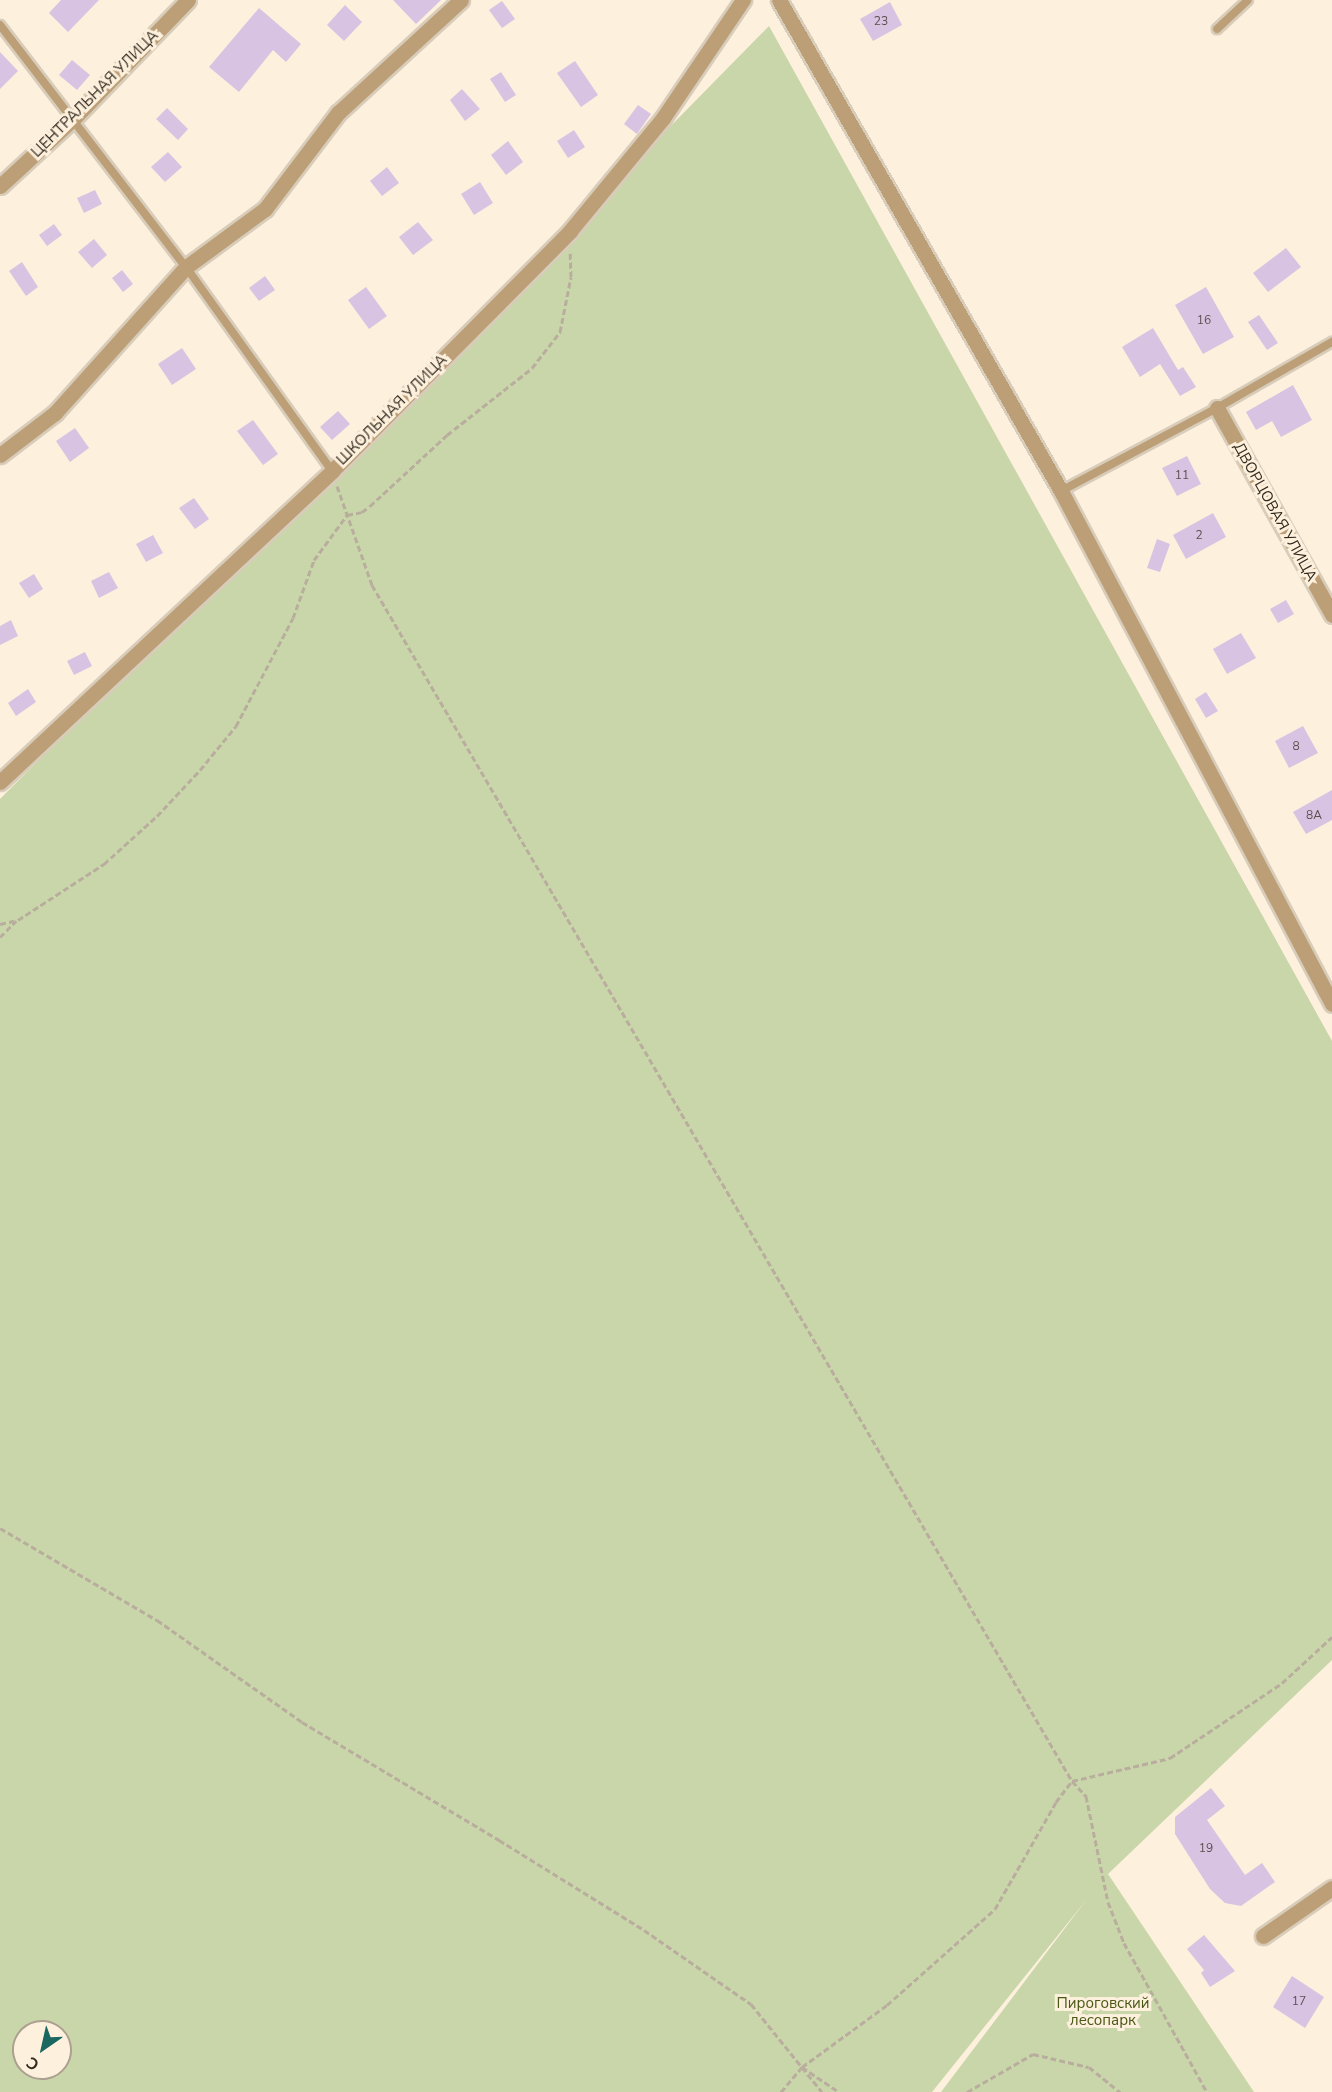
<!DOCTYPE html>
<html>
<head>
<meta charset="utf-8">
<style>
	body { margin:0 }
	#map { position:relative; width:1332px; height:2092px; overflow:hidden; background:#fdf0dd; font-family:"Nunito Sans",sans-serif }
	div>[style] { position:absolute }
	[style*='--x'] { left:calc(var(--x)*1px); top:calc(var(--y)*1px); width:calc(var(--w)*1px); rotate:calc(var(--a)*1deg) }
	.green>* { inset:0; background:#c9d6aa }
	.building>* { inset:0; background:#d9c3e2 }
	.path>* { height:3px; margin-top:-1.5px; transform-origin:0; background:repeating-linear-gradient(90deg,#b9ad9d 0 6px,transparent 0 9px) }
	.roads { filter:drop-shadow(2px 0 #d8ccba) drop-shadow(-2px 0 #d8ccba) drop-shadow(0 2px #d8ccba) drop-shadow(0 -2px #d8ccba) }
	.service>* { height:8px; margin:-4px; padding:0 4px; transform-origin:4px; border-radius:4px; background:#bc9f76 }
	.minor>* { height:15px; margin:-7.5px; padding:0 7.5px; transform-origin:7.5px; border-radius:7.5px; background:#bc9f76 }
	span { translate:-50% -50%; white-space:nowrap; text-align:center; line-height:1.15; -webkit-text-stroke:6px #fdf0dd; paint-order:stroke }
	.number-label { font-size:12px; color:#5c504e }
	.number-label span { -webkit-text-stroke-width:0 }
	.street-label { font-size:15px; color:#32291d }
	.park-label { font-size:15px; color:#495714 }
	.north { position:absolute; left:12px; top:2020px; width:60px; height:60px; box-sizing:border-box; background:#fdf0dd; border:2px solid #aca090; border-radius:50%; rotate:214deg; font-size:16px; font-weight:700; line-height:24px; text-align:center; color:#32291d }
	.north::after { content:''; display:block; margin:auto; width:21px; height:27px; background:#1a6661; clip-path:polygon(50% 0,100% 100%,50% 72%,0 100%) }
</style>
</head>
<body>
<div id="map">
	<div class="green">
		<div style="clip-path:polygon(evenodd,769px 26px,1332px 1041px,1332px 1660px,1108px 1874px,1254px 2092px,941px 2092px,1087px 1899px,932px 2092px,0 2092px,0 799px,302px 497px,332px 471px,769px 26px,24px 2032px,60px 2032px,60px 2068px,24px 2068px,24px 2032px)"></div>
	</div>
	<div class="building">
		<div style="clip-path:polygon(61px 0,99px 0,68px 32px,49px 13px)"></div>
		<div style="clip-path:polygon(393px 0,441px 0,416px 24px)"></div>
		<div style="clip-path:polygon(502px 1px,515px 19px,502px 28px,489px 10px)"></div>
		<div style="clip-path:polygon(890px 2px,902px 25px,873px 41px,860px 19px)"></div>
		<div style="clip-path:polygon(345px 5px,362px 22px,344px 41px,327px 25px)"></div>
		<div style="clip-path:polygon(259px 8px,301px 44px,286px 62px,273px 50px,239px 92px,209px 67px)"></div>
		<div style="clip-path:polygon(0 52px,18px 71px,0 89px)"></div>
		<div style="clip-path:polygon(72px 60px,90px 75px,77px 90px,59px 75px)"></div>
		<div style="clip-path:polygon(575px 61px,598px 95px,581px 107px,557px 73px)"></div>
		<div style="clip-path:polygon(501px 72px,516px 95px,505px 102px,490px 79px)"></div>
		<div style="clip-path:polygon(462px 89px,480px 109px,465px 121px,450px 100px)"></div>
		<div style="clip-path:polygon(638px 105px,651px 114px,637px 134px,624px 124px)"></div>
		<div style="clip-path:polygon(167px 108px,188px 129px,178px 140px,156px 119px)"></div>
		<div style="clip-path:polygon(574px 130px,585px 147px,568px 158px,557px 141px)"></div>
		<div style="clip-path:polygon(508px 141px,523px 162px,506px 175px,491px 155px)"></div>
		<div style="clip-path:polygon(168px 152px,182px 167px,165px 182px,151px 167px)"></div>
		<div style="clip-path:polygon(387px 167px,399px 183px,382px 196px,370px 181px)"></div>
		<div style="clip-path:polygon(480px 182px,493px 203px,474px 215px,461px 194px)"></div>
		<div style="clip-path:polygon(95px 190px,102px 204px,84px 213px,77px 198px)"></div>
		<div style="clip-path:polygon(418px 222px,433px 240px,413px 255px,399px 237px)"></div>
		<div style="clip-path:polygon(54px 224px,62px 235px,47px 246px,39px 235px)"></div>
		<div style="clip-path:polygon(94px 239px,107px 255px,92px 268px,78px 252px)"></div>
		<div style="clip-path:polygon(1286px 248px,1301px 267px,1268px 292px,1253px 273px)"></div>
		<div style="clip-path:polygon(22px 262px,38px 287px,26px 296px,9px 271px)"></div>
		<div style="clip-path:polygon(122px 270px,133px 284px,123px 292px,112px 278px)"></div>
		<div style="clip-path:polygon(265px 276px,275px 290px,259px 301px,249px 288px)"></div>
		<div style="clip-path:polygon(366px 287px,387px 316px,369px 329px,348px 300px)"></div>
		<div style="clip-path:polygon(1206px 287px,1234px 337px,1203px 354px,1175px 305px)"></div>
		<div style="clip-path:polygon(1259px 315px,1278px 343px,1267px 350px,1248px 322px)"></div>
		<div style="clip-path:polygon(1153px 328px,1178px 370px,1183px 367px,1196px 387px,1180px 396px,1160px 364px,1140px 377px,1122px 347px)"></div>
		<div style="clip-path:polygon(182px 348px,196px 369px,172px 385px,158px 364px)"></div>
		<div style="clip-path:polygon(1293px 385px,1312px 420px,1281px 437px,1272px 421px,1256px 430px,1246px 412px)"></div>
		<div style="clip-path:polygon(338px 411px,350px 424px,332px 440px,320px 427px)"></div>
		<div style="clip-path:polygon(253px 420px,278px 454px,263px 465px,237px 431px)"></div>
		<div style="clip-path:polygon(75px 428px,89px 448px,70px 462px,56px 441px)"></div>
		<div style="clip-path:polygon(1187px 456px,1201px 484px,1177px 496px,1162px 468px)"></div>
		<div style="clip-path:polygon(194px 498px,209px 519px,195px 529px,179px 508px)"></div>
		<div style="clip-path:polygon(1213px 513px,1226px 537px,1186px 559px,1173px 535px)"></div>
		<div style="clip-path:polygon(153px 535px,163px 553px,146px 562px,136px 544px)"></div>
		<div style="clip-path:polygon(1157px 539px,1170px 544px,1160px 572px,1147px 568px)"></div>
		<div style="clip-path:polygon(109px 572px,118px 588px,99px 598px,91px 581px)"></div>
		<div style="clip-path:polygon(34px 574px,43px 589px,29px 598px,19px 583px)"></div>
		<div style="clip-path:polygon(1286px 600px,1294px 614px,1278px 623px,1270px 609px)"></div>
		<div style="clip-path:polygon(11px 620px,18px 636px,0 645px,0 626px)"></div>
		<div style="clip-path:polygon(1241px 633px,1256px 658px,1227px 674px,1213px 649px)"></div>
		<div style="clip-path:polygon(85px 652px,92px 666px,74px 675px,67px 661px)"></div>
		<div style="clip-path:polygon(28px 689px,36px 702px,16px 716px,8px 703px)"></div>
		<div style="clip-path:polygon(1206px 692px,1218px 711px,1206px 718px,1195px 699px)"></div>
		<div style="clip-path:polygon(1303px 726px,1318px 753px,1289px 768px,1275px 741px)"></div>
		<div style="clip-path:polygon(1332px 790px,1332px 820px,1306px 834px,1293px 812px)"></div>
		<div style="clip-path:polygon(1211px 1788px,1225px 1806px,1207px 1820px,1245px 1875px,1262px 1863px,1275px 1882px,1241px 1906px,1225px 1903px,1210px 1889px,1175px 1834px,1175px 1817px)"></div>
		<div style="clip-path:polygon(1204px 1935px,1235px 1971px,1210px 1987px,1201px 1973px,1204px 1970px,1187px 1949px)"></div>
		<div style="clip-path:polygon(1292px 1976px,1324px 1997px,1305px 2028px,1273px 2007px)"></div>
	</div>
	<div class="path">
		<div style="--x:337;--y:486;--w:105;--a:70.5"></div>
		<div style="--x:372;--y:585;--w:1386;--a:59.66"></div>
		<div style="--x:1072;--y:1781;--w:21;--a:47"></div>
		<div style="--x:1086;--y:1796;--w:108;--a:78.3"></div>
		<div style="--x:1108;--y:1902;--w:44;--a:68.7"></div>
		<div style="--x:1124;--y:1943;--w:171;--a:60.9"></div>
		<div style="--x:0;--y:924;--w:18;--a:-13"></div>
		<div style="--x:18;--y:920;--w:103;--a:-33.1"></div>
		<div style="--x:104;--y:864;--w:72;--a:-42.2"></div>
		<div style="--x:157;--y:816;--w:63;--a:-46.9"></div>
		<div style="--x:200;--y:770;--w:57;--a:-50.7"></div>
		<div style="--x:236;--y:726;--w:122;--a:-62.2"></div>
		<div style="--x:293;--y:618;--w:62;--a:-70.1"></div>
		<div style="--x:314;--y:560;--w:56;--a:-53.7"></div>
		<div style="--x:347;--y:515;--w:15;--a:-11"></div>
		<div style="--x:362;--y:512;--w:10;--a:-37"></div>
		<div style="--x:370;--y:506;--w:105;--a:-42.7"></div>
		<div style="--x:447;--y:435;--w:108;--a:-38.2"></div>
		<div style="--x:532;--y:368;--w:46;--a:-52.1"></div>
		<div style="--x:560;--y:332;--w:56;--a:-78.7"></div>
		<div style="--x:571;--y:277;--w:24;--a:-92"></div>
		<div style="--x:0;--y:937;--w:23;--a:-45"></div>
		<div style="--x:0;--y:1528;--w:182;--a:30.4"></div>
		<div style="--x:157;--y:1620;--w:177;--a:35.1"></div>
		<div style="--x:302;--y:1722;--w:230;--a:30.9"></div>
		<div style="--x:499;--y:1840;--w:171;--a:31.8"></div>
		<div style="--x:644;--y:1930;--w:130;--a:34.7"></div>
		<div style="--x:751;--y:2004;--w:113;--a:51.1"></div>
		<div style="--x:802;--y:2067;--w:105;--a:-36.1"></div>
		<div style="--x:887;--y:2005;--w:144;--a:-41.6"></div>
		<div style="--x:995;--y:1909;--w:123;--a:-60.3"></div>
		<div style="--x:1056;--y:1802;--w:26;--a:-53"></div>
		<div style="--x:1072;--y:1781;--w:101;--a:-13.2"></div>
		<div style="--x:1170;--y:1758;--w:135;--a:-33.8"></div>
		<div style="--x:1282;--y:1683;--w:68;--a:-42.6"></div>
		<div style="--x:781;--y:2092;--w:33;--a:-50"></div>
		<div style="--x:802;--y:2067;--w:45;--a:34"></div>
		<div style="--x:967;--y:2092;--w:76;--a:-29.9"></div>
		<div style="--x:1033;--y:2054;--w:57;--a:13.1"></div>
		<div style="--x:1089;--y:2067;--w:40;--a:39"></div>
	</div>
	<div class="roads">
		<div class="service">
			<div style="--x:0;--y:25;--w:305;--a:52.5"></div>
			<div style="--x:186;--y:267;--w:251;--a:54.4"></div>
			<div style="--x:1217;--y:29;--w:42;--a:-43.1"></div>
			<div style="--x:1061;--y:491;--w:177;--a:-28"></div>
			<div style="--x:1217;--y:408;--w:133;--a:-29.9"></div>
		</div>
		<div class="minor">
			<div style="--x:779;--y:0;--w:566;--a:60.13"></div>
			<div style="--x:1061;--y:491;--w:580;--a:62.15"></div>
			<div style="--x:0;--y:186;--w:100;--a:-42.6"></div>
			<div style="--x:74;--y:118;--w:164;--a:-46"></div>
			<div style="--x:1217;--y:408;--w:237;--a:60.9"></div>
			<div style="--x:0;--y:455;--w:69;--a:-37.4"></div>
			<div style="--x:55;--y:413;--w:196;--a:-48.1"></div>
			<div style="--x:186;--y:267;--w:98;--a:-36.3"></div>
			<div style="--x:265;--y:209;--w:121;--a:-52.8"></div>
			<div style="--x:338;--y:113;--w:167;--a:-42.6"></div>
			<div style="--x:0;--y:782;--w:455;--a:-43.1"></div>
			<div style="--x:332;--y:471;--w:338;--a:-45.2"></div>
			<div style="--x:570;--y:231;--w:146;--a:-50.5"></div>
			<div style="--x:663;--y:118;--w:143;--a:-55.9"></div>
			<div style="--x:1263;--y:1936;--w:84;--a:-34.8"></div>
		</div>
	</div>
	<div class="number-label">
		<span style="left:881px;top:22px">23</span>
		<span style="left:1204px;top:321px">16</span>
		<span style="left:1182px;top:476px">11</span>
		<span style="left:1199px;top:536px">2</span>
		<span style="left:1296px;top:747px">8</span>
		<span style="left:1314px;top:816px">8А</span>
		<span style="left:1206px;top:1849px">19</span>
		<span style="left:1299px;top:2002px">17</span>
	</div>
	<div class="street-label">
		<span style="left:95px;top:94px;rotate:-45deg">ЦЕНТРАЛЬНАЯ УЛИЦА</span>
		<span style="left:392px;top:410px;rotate:-45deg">ШКОЛЬНАЯ УЛИЦА</span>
		<span style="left:1275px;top:512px;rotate:61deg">ДВОРЦОВАЯ УЛИЦА</span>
	</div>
	<div class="park-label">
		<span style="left:1103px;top:2012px">Пироговский<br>лесопарк</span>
	</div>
	<div class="north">С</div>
</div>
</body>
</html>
